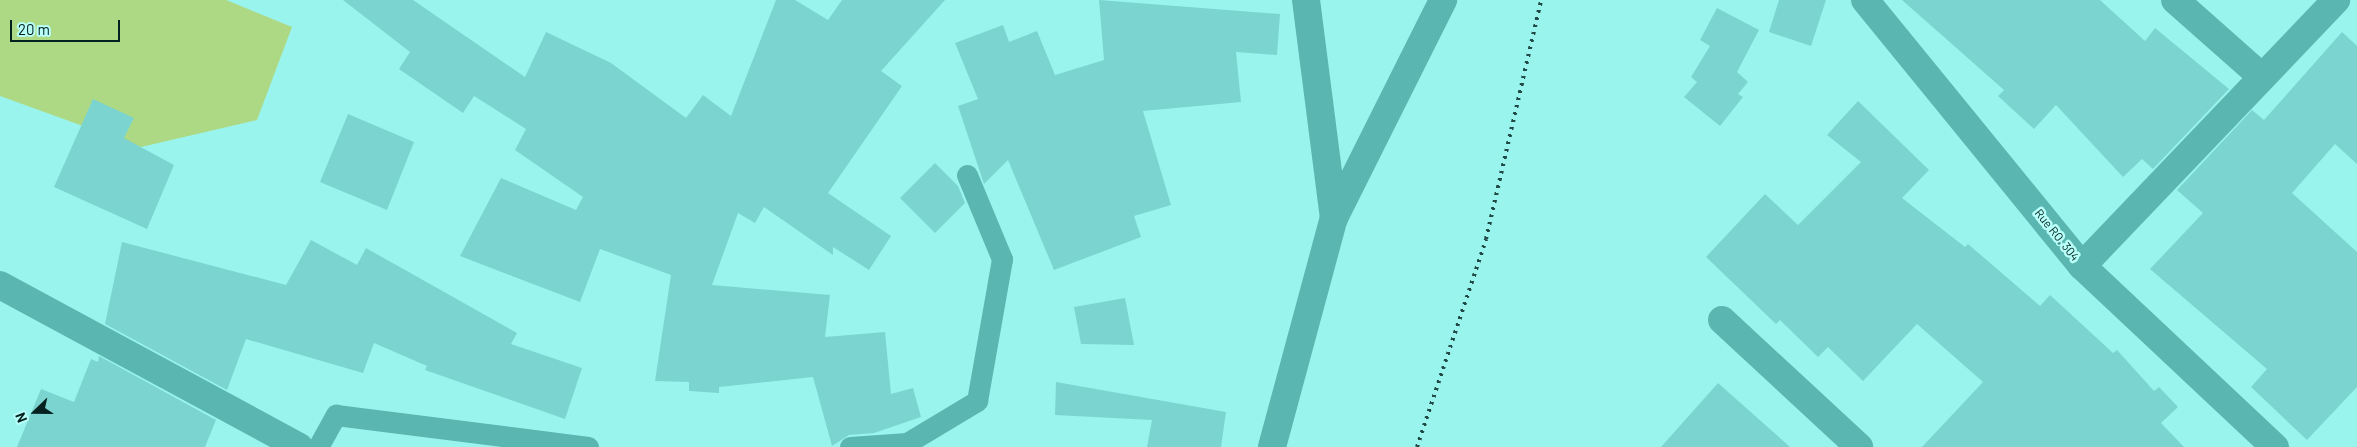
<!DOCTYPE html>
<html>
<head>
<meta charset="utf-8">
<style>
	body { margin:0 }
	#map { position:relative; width:2357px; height:447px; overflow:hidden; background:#9af4ee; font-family:Barlow,sans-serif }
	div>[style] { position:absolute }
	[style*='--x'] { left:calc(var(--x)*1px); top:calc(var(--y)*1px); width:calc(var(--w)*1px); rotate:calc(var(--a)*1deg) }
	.green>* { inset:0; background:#aed984 }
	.building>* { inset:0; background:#7bd4cf }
	.lane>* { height:21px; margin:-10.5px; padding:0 10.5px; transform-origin:10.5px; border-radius:10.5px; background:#5ab6b1 }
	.street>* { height:28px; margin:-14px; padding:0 14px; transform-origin:14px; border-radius:14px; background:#5ab6b1 }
	.rail>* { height:4px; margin-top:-2px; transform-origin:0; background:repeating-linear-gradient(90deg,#214a47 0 2.5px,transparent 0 7.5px) }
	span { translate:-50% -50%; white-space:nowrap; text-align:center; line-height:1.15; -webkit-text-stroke:5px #b8fef9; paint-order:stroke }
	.street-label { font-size:12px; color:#04211f }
	.north { position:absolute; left:10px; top:387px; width:50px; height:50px; -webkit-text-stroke:4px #b8fef9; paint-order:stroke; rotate:248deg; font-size:14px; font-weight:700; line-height:20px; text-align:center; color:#04211f }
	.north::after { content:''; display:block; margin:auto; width:18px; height:22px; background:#04211f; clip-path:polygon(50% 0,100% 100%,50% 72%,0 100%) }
	.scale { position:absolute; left:10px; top:20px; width:110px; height:22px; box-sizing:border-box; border:2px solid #04211f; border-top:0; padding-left:6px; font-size:15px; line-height:18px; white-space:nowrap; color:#04211f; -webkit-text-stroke:4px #b8fef9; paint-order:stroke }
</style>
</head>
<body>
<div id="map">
	<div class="green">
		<div style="clip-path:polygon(0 0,226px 0,292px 27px,257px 120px,141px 147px,0 96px)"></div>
	</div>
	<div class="building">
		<div style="clip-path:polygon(343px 0,413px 0,525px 77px,546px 32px,611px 63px,686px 118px,703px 95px,731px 116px,776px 0,795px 0,828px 20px,842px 0,945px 0,881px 71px,902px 86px,828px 193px,891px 236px,869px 270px,833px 247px,833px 255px,764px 207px,755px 223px,738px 213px,712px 285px,830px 295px,825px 337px,885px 332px,891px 394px,913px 388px,921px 417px,874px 433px,849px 435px,832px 446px,813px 377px,719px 387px,719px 393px,689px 391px,689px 382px,655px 381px,671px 275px,600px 249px,580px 302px,460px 256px,501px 178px,576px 210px,583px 197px,515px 150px,526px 129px,474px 96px,463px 113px,399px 69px,410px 52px)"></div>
		<div style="clip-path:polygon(1099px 0,1280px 14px,1277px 55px,1236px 52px,1241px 102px,1143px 111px,1171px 205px,1134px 216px,1141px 237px,1054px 270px,1008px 160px,984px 184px,958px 106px,978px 99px,955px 43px,1003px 25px,1009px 42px,1037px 31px,1055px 75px,1104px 60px)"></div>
		<div style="clip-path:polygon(1779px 0,1826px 0,1811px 46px,1769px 32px)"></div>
		<div style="clip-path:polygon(1902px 0,2100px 0,2145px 41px,2155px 28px,2229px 89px,2153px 169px,2142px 159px,2123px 177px,2056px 105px,2034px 129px,1998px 96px,2004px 90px)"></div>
		<div style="clip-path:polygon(1717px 8px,1759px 30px,1737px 72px,1748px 82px,1738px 94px,1743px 97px,1720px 126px,1684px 97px,1697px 82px,1691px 77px,1710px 46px,1700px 40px)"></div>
		<div style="clip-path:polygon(2342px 32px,2357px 46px,2357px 164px,2335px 144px,2292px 193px,2357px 252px,2357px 387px,2307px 440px,2251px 387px,2267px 369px,2150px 269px,2203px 213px,2177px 190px,2252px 110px,2264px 120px)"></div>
		<div style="clip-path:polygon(93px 99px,134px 118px,124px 138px,174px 165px,147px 229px,54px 187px)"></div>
		<div style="clip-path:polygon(1858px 101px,1929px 170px,1902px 198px,1965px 247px,1968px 244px,2040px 306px,2050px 295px,2113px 353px,2117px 350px,2154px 391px,2159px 387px,2178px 407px,2161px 423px,2184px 447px,1922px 447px,1983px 382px,1917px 324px,1863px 381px,1828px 347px,1818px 357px,1780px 320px,1776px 324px,1706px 257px,1765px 194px,1798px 225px,1861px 162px,1827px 135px)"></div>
		<div style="clip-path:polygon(348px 114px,414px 142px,387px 210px,320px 182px)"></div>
		<div style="clip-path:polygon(935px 163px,958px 186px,965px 203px,935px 233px,900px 198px)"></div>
		<div style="clip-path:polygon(311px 240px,357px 265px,366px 248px,517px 333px,511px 344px,582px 368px,565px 419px,425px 370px,427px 366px,374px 343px,363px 373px,246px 339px,227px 390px,105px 324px,122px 242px,286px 285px)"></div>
		<div style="clip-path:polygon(1125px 298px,1134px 345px,1081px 344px,1074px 307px)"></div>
		<div style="clip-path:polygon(99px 356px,216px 420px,205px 447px,17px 447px,41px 389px,74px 402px,91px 359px,98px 362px)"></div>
		<div style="clip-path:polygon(1056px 382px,1226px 412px,1221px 447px,1147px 447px,1152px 420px,1055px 415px)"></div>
		<div style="clip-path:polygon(1718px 383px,1790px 447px,1661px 447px)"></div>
	</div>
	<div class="lane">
		<div style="--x:318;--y:447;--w:37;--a:-61"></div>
		<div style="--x:336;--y:415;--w:254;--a:7.2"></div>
		<div style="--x:850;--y:447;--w:57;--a:-4"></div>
		<div style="--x:907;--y:443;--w:82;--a:-31"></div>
		<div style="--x:977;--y:401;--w:144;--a:-80"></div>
		<div style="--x:1002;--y:259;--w:91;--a:-112.6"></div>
	</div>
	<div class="street">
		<div style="--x:1306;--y:0;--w:220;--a:82.7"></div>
		<div style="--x:1865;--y:0;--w:343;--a:50.8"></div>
		<div style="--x:2082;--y:266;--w:265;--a:43.2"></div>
		<div style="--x:2175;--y:0;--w:116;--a:41.5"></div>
		<div style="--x:2082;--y:266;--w:368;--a:-46.3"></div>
		<div style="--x:0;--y:285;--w:340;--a:28.4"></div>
		<div style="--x:1722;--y:320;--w:187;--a:42.8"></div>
		<div style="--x:1272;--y:447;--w:237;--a:-74.9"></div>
		<div style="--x:1334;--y:218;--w:244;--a:-63.4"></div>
	</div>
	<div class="rail">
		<div style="--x:1417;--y:447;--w:219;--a:-71.6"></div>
		<div style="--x:1486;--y:239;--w:245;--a:-77"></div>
	</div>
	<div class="street-label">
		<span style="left:2057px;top:235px;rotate:51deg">Rue RO. 304</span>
	</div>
	<div class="north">N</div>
	<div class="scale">20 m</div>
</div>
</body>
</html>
